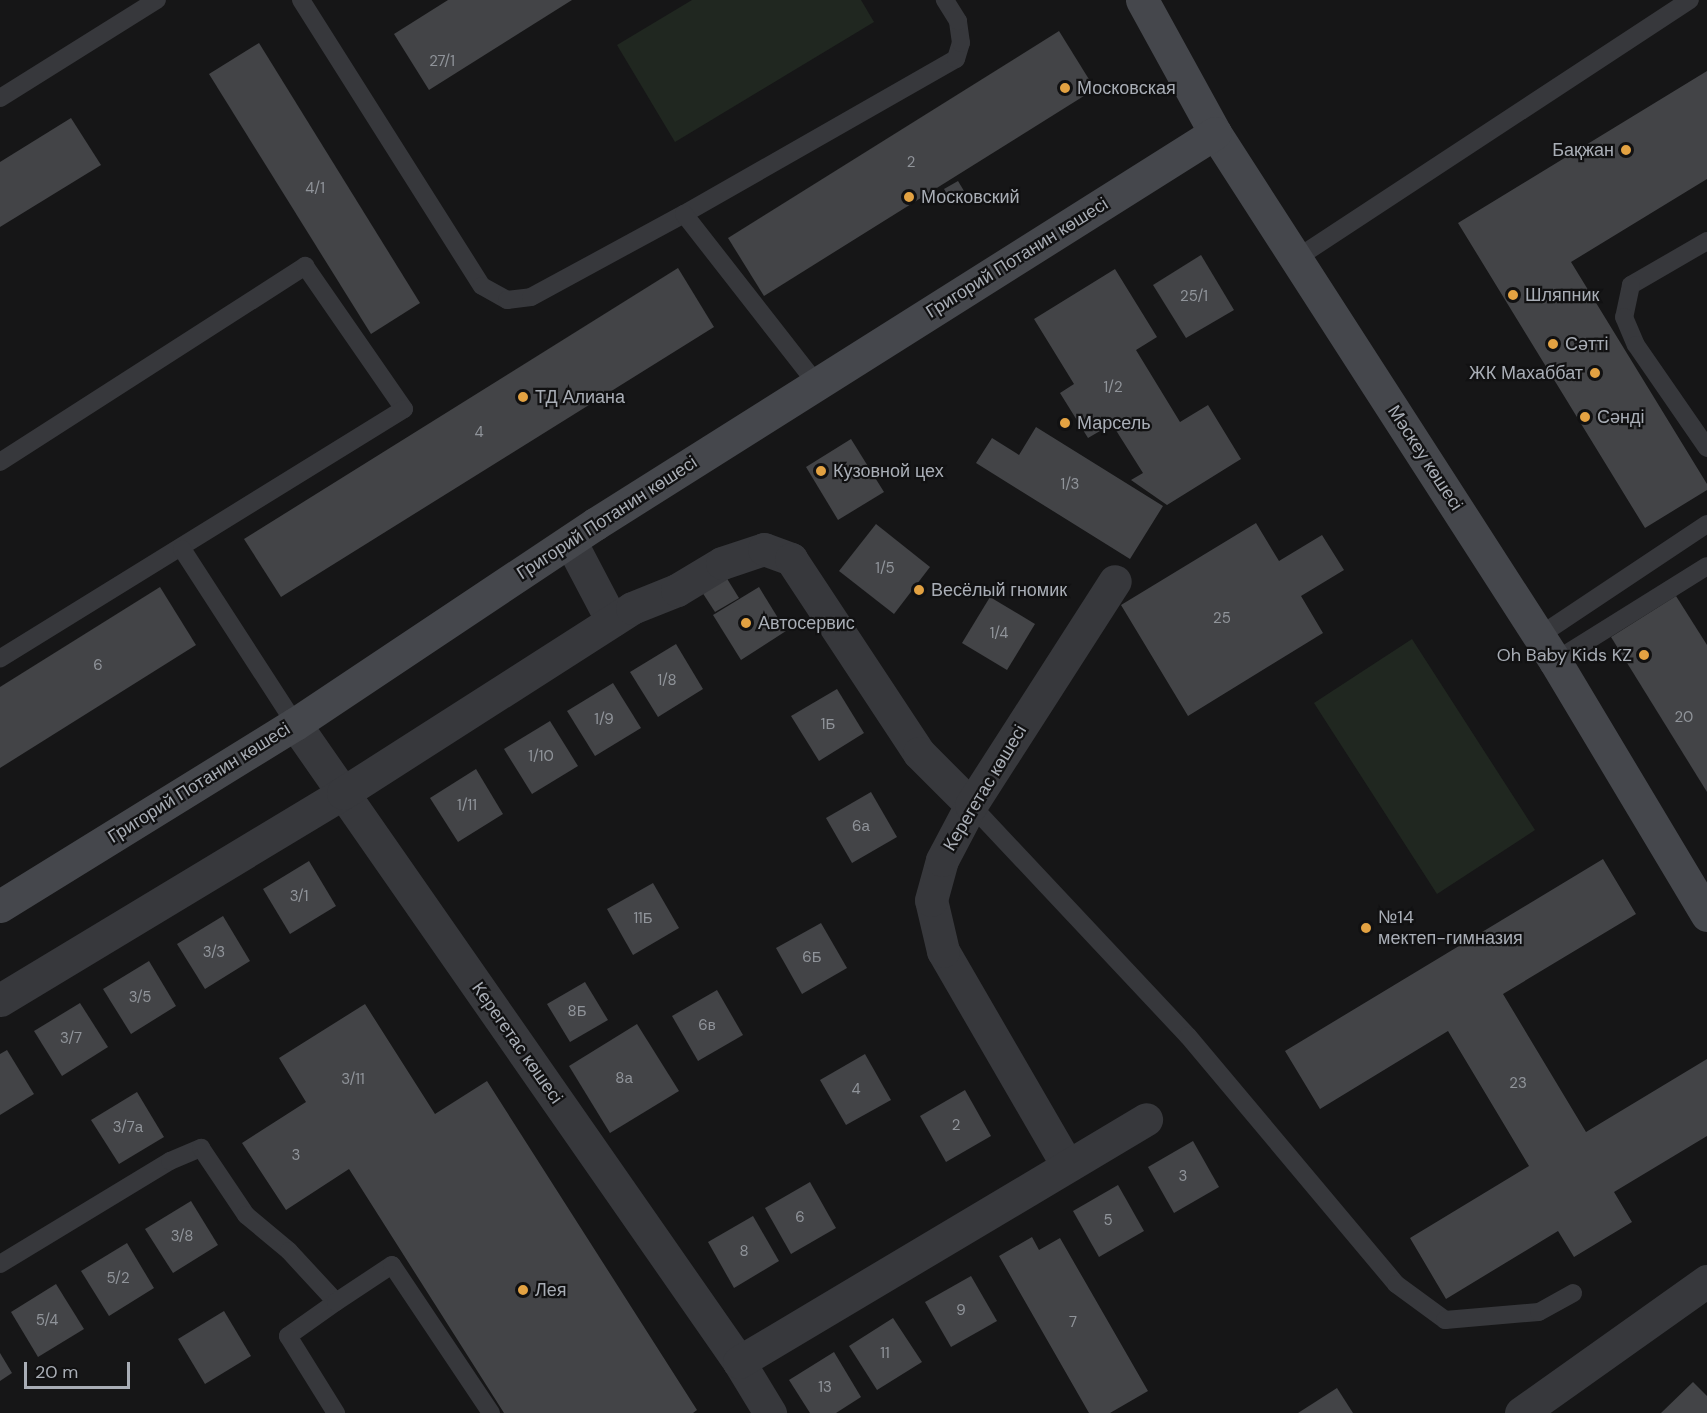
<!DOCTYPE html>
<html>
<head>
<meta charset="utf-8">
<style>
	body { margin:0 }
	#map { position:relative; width:1707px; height:1413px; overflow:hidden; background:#161617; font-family:"DM Sans",sans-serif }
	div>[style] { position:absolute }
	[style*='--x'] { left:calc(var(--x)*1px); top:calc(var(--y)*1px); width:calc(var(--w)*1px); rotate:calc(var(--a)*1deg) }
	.green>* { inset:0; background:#202720 }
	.building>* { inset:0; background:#434447 }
	.lane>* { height:18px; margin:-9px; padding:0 9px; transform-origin:9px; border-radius:9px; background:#37383c }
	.street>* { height:33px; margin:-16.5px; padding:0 16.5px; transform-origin:16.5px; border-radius:16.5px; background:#37383c }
	.secondary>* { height:33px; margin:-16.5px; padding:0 16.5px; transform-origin:16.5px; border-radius:16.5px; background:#45474c }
	.dots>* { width:16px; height:16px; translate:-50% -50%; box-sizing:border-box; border:3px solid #111112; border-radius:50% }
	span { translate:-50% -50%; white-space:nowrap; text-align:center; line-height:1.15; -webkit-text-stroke:4.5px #111112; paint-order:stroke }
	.number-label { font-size:15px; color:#90949a }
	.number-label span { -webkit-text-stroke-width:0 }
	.poi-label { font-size:18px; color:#a9aeb6 }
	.left { translate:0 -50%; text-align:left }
	.right { translate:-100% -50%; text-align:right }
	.street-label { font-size:18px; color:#a9aeb6 }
	.scale { position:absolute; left:24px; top:1362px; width:106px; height:27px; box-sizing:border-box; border:3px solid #a9aeb6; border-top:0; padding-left:8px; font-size:18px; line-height:21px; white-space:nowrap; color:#a9aeb6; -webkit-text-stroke:4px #111112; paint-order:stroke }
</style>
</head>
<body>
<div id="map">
	<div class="green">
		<div style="clip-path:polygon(692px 0,861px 0,874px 22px,675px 142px,617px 45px)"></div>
		<div style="clip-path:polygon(1412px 639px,1535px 830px,1437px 894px,1314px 703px)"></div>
	</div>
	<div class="building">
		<div style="clip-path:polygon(448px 0,572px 0,429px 90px,394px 34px)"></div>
		<div style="clip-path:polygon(1059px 31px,1095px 89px,764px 296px,728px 238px)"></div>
		<div style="clip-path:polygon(259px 43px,420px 303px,371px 334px,209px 74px)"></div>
		<div style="clip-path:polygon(1707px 71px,1707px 179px,1571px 262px,1707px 484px,1707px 490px,1645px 528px,1458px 223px)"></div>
		<div style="clip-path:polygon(71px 118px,101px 165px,0 227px,0 162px)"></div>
		<div style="clip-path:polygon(958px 181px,964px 191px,950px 199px,944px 189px)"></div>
		<div style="clip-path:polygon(1201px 255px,1234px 310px,1186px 338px,1153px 285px)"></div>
		<div style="clip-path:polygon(678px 268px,714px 327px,281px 597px,244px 539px)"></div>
		<div style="clip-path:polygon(1115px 269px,1157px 337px,1136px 350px,1180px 422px,1208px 405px,1241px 459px,1167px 505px,1131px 480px,1143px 473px,1112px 424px,1088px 438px,1060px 393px,1074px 384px,1034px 319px)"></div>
		<div style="clip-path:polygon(1036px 427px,1163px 506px,1130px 559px,976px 463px,992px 438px,1019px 455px)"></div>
		<div style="clip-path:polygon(851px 439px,884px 492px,838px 520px,806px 467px)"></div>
		<div style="clip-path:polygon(1256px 523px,1279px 561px,1322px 535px,1344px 570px,1301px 596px,1323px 633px,1188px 716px,1121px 605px)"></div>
		<div style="clip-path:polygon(876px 524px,930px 567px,894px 614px,839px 571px)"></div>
		<div style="clip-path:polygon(726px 577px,739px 598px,715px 612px,702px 592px)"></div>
		<div style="clip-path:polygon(160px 587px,196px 645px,0 768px,0 687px)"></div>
		<div style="clip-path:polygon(759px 587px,786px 631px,741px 660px,713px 615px)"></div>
		<div style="clip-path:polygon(1676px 596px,1707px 645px,1707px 792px,1611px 637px)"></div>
		<div style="clip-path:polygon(990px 597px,1035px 624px,1007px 670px,962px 643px)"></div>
		<div style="clip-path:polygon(676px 644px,703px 689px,658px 717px,630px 672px)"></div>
		<div style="clip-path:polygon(613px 683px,641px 728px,595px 756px,567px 711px)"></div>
		<div style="clip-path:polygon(837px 689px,864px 733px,819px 761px,791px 716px)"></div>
		<div style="clip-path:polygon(550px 721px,578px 766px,532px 794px,504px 749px)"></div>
		<div style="clip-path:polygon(476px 769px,503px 814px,458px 842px,430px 798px)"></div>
		<div style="clip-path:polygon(871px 792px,897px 837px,852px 863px,826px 818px)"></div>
		<div style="clip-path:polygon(1603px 859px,1636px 914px,1503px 994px,1586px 1132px,1707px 1059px,1707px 1136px,1614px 1192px,1632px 1222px,1574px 1257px,1558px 1231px,1446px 1299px,1410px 1238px,1529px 1166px,1448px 1031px,1320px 1109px,1285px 1051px)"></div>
		<div style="clip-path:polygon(309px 861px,336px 906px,290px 934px,263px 889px)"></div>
		<div style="clip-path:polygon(653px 883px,679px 928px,633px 955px,607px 909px)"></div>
		<div style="clip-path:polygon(223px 916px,250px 961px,205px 989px,177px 944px)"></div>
		<div style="clip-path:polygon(821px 923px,847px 968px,802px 994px,776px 948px)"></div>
		<div style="clip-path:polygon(149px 961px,176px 1006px,131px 1034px,103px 989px)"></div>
		<div style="clip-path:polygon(585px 982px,608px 1020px,570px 1042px,547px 1004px)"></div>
		<div style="clip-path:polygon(717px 990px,743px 1035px,698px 1061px,672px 1016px)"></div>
		<div style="clip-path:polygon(80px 1003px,108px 1047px,62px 1076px,34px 1031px)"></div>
		<div style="clip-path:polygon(365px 1004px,435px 1114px,487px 1081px,697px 1410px,693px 1413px,504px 1413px,349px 1169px,286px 1210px,242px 1143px,306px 1102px,279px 1058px)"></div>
		<div style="clip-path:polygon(637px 1024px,679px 1091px,610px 1133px,569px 1066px)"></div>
		<div style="clip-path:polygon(7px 1050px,34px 1094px,0 1115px,0 1054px)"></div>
		<div style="clip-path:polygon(865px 1054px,891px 1100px,846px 1125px,820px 1080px)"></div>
		<div style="clip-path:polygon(965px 1090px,991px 1136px,946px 1162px,920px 1116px)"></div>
		<div style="clip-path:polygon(137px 1092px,164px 1137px,119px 1164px,91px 1120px)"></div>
		<div style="clip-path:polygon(1193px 1141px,1219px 1187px,1174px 1213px,1148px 1167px)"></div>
		<div style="clip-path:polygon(810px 1182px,836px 1228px,791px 1254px,765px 1208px)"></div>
		<div style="clip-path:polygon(1118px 1185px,1144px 1231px,1099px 1257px,1073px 1211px)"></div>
		<div style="clip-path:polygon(191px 1201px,218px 1245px,173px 1273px,145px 1229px)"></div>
		<div style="clip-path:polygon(753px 1216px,779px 1261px,734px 1288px,708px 1242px)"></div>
		<div style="clip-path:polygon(1032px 1237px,1039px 1250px,1060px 1238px,1148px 1391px,1110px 1413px,1089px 1413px,999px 1256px)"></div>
		<div style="clip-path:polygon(127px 1243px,154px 1288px,109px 1316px,81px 1271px)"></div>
		<div style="clip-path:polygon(971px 1276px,997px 1321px,951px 1347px,925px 1302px)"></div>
		<div style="clip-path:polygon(56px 1284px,84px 1329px,38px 1357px,11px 1312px)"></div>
		<div style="clip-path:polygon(224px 1311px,251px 1356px,205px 1384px,178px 1339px)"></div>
		<div style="clip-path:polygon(893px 1318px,922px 1362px,877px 1390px,849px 1346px)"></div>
		<div style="clip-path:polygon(834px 1352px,861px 1397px,836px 1413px,810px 1413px,789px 1380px)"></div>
		<div style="clip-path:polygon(0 1353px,12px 1373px,0 1381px)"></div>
		<div style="clip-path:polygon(1693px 1382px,1707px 1396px,1707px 1413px,1661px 1413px)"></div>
		<div style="clip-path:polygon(1337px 1388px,1353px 1413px,1298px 1413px)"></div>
	</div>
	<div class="lane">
		<div style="--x:301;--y:0;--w:338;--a:57.7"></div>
		<div style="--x:482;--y:286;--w:29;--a:29"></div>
		<div style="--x:507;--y:300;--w:24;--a:-7"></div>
		<div style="--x:531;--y:297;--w:174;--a:-28.5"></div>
		<div style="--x:684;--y:214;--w:313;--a:-29.7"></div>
		<div style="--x:956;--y:59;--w:17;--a:-73"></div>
		<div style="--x:961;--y:43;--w:22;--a:-98"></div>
		<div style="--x:958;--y:21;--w:25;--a:-122"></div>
		<div style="--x:0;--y:98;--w:185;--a:-32"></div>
		<div style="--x:684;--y:214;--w:216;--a:52"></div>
		<div style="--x:1707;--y:241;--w:88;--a:149.9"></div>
		<div style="--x:1631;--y:285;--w:33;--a:102"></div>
		<div style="--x:1624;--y:317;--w:30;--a:67"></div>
		<div style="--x:1636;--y:345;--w:125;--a:55.4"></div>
		<div style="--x:1297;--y:258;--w:470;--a:-33.3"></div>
		<div style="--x:0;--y:462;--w:363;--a:-32.7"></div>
		<div style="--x:305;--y:266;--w:174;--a:55.3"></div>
		<div style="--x:404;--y:409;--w:475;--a:148.3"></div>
		<div style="--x:182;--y:549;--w:208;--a:57.1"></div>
		<div style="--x:1539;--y:636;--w:202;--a:-33.7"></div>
		<div style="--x:1555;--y:661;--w:179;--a:-32"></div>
		<div style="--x:971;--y:805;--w:317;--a:46.8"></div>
		<div style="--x:1188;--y:1036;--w:324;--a:50"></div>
		<div style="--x:1396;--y:1284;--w:61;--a:36.3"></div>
		<div style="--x:1445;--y:1320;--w:94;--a:-4.9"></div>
		<div style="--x:1539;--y:1312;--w:39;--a:-29"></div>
		<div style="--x:0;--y:1264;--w:199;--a:-31.2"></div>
		<div style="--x:170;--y:1161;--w:34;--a:-23"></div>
		<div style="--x:201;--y:1148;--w:81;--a:56.1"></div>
		<div style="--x:246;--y:1215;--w:56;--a:39.9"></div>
		<div style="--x:289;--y:1251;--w:69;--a:47.3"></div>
		<div style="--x:336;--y:1302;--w:59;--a:144.7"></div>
		<div style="--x:288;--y:1336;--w:91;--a:58.1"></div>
		<div style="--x:336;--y:1302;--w:67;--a:-33.5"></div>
		<div style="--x:392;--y:1265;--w:178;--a:56.2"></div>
	</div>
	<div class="street">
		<div style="--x:570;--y:541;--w:90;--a:62.3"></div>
		<div style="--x:295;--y:724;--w:777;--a:55.16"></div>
		<div style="--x:739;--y:1362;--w:60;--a:58.7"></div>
		<div style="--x:0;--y:1000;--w:401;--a:-31.1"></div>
		<div style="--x:343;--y:793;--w:343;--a:-32.6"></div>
		<div style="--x:632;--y:608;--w:48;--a:-21.8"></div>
		<div style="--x:677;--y:590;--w:52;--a:-31"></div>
		<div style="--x:722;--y:563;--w:44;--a:-18.4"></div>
		<div style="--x:764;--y:549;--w:29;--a:20"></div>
		<div style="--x:791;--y:559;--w:232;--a:56.6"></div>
		<div style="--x:919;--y:753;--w:74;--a:45"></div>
		<div style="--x:1067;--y:1165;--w:247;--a:-120.1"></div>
		<div style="--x:943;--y:951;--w:52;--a:-103.2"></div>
		<div style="--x:931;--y:900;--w:41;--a:-74.6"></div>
		<div style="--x:942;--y:860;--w:62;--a:-62.2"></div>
		<div style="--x:971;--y:805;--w:266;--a:-57.3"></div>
		<div style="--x:739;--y:1362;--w:474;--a:-30.8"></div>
		<div style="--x:1521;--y:1413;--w:228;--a:-35.4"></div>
	</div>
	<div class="secondary">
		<div style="--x:1142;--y:0;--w:152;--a:61.2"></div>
		<div style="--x:1215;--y:133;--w:628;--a:57.22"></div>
		<div style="--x:1555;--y:661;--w:296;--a:59.1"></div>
		<div style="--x:0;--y:906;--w:347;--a:-31.7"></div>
		<div style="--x:295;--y:724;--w:361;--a:-33.7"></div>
		<div style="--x:595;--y:524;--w:733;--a:-32.24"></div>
	</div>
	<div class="dots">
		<div style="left:1065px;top:88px;background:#e3a242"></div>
		<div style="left:1626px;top:150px;background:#e3a242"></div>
		<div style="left:909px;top:197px;background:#e3a242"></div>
		<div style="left:1513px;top:295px;background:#e3a242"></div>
		<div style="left:1553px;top:344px;background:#e3a242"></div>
		<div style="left:1595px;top:373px;background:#e3a242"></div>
		<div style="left:523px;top:397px;background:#e3a242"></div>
		<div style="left:1585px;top:417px;background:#e3a242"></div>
		<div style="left:1065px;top:423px;background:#e3a242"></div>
		<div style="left:821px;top:471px;background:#e3a242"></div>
		<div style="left:919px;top:590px;background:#e3a242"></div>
		<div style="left:746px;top:623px;background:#e3a242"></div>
		<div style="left:1644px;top:655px;background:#e3a242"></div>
		<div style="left:1366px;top:928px;background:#e3a242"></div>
		<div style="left:523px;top:1290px;background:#e3a242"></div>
	</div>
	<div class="number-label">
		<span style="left:442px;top:62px">27/1</span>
		<span style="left:911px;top:163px">2</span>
		<span style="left:315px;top:189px">4/1</span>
		<span style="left:1194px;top:297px">25/1</span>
		<span style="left:1113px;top:388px">1/2</span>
		<span style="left:479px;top:433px">4</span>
		<span style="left:1070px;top:485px">1/3</span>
		<span style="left:885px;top:569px">1/5</span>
		<span style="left:1222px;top:619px">25</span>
		<span style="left:999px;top:634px">1/4</span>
		<span style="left:98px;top:666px">6</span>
		<span style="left:667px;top:681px">1/8</span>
		<span style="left:1684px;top:718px">20</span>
		<span style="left:604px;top:720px">1/9</span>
		<span style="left:828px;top:725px">1Б</span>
		<span style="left:541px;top:757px">1/10</span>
		<span style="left:467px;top:806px">1/11</span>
		<span style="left:861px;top:827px">6а</span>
		<span style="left:299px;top:897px">3/1</span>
		<span style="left:643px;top:919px">11Б</span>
		<span style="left:214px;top:953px">3/3</span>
		<span style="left:812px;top:958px">6Б</span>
		<span style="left:140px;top:998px">3/5</span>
		<span style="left:577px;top:1012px">8Б</span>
		<span style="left:707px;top:1026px">6в</span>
		<span style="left:71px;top:1039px">3/7</span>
		<span style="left:624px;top:1079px">8а</span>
		<span style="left:353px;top:1080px">3/11</span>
		<span style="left:1518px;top:1084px">23</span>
		<span style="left:856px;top:1090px">4</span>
		<span style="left:956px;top:1126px">2</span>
		<span style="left:128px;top:1128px">3/7а</span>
		<span style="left:296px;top:1156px">3</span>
		<span style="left:1183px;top:1177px">3</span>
		<span style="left:800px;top:1218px">6</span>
		<span style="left:1108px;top:1221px">5</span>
		<span style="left:182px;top:1237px">3/8</span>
		<span style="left:744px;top:1252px">8</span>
		<span style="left:118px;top:1279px">5/2</span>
		<span style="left:961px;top:1311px">9</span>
		<span style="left:47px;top:1321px">5/4</span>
		<span style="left:1073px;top:1323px">7</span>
		<span style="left:885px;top:1354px">11</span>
		<span style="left:825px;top:1388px">13</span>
	</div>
	<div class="poi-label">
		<span class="left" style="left:1077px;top:88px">Московская</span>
		<span class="right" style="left:1614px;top:150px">Бақжан</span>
		<span class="left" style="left:921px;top:197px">Московский</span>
		<span class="left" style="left:1525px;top:295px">Шляпник</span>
		<span class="left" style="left:1565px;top:344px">Сәтті</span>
		<span class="right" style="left:1583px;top:373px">ЖК Махаббат</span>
		<span class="left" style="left:535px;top:397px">ТД Алиана</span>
		<span class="left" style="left:1597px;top:417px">Сәнді</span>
		<span class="left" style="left:1077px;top:423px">Марсель</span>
		<span class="left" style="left:833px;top:471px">Кузовной цех</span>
		<span class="left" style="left:931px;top:590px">Весёлый гномик</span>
		<span class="left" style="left:758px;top:623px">Автосервис</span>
		<span class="right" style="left:1632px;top:655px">Oh Baby Kids KZ</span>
		<span class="left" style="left:1378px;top:928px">№14<br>мектеп-гимназия</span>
		<span class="left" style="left:535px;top:1290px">Лея</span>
	</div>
	<div class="street-label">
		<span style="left:1017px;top:258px;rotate:-32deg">Григорий Потанин көшесі</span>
		<span style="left:1425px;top:458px;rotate:57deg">Мәскеу көшесі</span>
		<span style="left:607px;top:518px;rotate:-33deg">Григорий Потанин көшесі</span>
		<span style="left:199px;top:783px;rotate:-32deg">Григорий Потанин көшесі</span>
		<span style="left:985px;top:788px;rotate:-59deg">Керегетас көшесі</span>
		<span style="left:517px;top:1043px;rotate:55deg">Керегетас көшесі</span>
	</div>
	<div class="scale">20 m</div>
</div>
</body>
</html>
